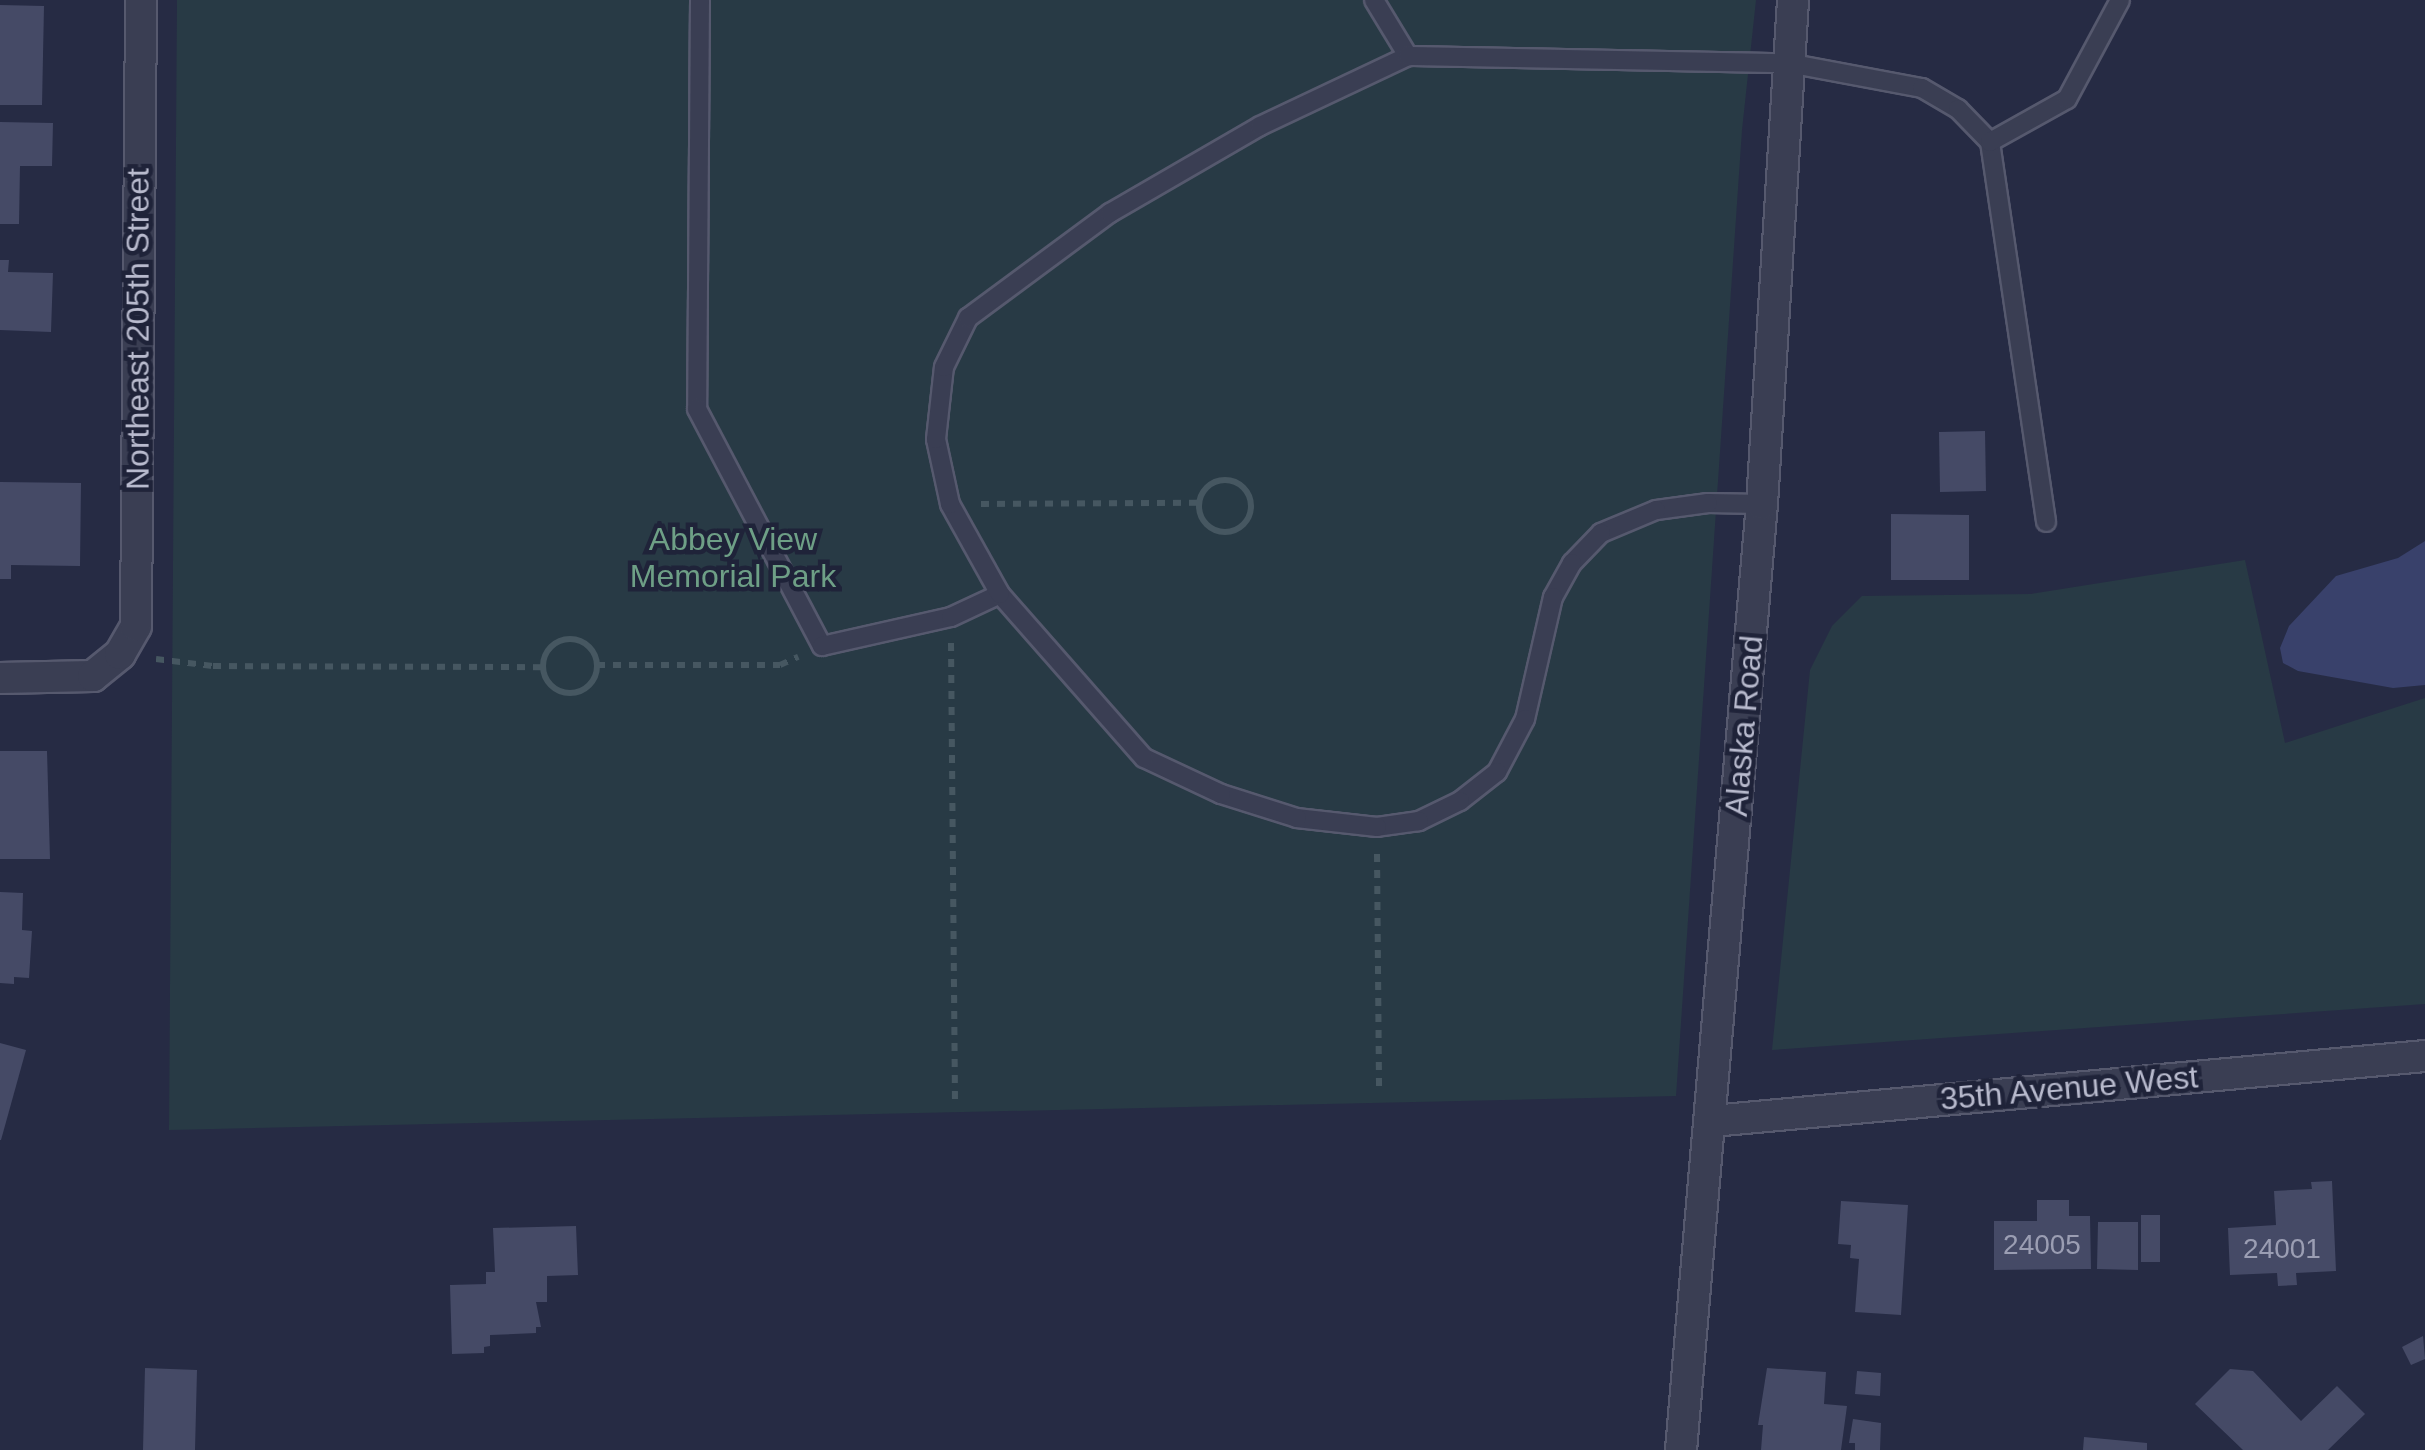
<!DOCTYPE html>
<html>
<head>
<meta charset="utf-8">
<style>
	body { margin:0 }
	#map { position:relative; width:2425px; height:1450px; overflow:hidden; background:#262b44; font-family:Helvetica,sans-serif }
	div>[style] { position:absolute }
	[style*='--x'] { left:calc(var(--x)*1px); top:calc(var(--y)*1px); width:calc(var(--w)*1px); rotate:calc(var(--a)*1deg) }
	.green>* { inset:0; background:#283a45 }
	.water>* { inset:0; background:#39416b }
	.building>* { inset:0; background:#454a66 }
	.path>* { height:6px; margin-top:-3px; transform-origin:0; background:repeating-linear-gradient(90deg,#465761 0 8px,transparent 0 16px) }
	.path>.ring { margin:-3px; padding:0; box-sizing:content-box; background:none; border:6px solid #465761; border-radius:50% }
	.roads { filter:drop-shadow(2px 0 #56596e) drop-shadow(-2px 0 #56596e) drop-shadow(0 2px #56596e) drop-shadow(0 -2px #56596e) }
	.service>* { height:18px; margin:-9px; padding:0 9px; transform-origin:9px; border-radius:9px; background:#3a3e53 }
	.minor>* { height:30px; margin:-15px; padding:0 15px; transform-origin:15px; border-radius:15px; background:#3a3e53 }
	span { translate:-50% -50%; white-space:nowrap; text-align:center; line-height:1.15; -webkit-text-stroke:9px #1f2339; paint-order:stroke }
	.number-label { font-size:28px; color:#9b9eb3 }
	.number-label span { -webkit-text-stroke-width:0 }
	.street-label { font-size:32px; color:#b8bacd }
	.park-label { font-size:32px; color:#6e9f86 }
</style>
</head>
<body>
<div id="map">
	<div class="green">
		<div style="clip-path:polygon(177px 0,1756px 0,1742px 130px,1676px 1096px,169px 1130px)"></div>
		<div style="clip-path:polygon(2245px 560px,2285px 743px,2425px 698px,2425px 1004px,1772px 1050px,1810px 670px,1832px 626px,1862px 596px,2031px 594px)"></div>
	</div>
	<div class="water">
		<div style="clip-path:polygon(2425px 541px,2425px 685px,2393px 688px,2298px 671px,2283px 663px,2280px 648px,2289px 626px,2336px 576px,2398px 558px)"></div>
	</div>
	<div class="building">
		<div style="clip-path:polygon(0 5px,44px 6px,42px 105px,0 105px)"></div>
		<div style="clip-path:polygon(0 122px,53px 123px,52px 166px,20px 166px,19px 224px,0 224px)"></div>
		<div style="clip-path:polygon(0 260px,9px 260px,8px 272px,53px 273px,51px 332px,0 330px)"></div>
		<div style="clip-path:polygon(1985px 431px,1986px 491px,1940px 492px,1939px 432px)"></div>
		<div style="clip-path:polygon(0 482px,81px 483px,80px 566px,11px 565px,11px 579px,0 579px)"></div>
		<div style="clip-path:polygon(1891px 514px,1969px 515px,1969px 580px,1891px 580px)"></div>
		<div style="clip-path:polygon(0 751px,47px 751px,50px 859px,0 859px)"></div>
		<div style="clip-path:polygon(0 892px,23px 893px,22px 930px,32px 931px,29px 978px,14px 977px,14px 984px,0 983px)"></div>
		<div style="clip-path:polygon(0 1043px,26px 1050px,1px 1140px,0 1140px)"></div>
		<div style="clip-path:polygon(2332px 1181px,2336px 1271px,2296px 1273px,2297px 1285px,2278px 1286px,2277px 1273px,2230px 1275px,2228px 1228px,2276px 1225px,2274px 1191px,2312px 1189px,2311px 1182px)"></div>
		<div style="clip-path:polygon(2037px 1200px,2069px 1200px,2069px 1216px,2090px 1216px,2091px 1269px,1994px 1270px,1994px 1221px,2037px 1221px)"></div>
		<div style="clip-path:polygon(1841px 1201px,1908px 1205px,1901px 1315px,1855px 1312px,1859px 1259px,1850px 1258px,1851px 1245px,1838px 1244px)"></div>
		<div style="clip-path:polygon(2141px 1215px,2160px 1215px,2160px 1262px,2141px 1262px)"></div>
		<div style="clip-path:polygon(2098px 1222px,2138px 1222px,2138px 1270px,2097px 1269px)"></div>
		<div style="clip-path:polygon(576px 1226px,578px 1275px,547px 1276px,547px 1302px,536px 1302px,541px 1327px,536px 1327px,536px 1333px,490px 1335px,490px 1346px,484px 1347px,484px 1353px,452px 1354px,450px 1285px,486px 1284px,486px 1272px,495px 1272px,493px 1228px)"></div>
		<div style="clip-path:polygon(2423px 1336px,2425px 1359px,2411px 1365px,2402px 1347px)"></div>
		<div style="clip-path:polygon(145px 1368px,197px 1370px,195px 1450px,143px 1450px)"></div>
		<div style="clip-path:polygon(1767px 1368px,1826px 1372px,1824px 1404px,1847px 1406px,1841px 1450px,1761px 1450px,1763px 1425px,1758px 1425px)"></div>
		<div style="clip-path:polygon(2230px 1369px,2253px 1371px,2301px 1421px,2337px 1386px,2365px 1414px,2328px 1450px,2243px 1450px,2195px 1404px)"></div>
		<div style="clip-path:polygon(1857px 1371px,1881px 1373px,1880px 1396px,1855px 1394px)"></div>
		<div style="clip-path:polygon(1853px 1419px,1881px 1423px,1880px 1450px,1855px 1450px,1855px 1443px,1849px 1443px)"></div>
		<div style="clip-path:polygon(2084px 1437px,2147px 1443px,2147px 1450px,2083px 1450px)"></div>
	</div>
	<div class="path">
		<div class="ring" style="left:1199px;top:480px;width:46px;height:46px"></div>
		<div style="--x:981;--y:504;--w:218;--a:-0.3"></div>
		<div class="ring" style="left:543px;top:639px;width:48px;height:48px"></div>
		<div style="--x:951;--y:643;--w:461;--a:89.5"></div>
		<div style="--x:156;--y:659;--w:57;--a:7"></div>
		<div style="--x:213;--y:666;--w:330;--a:0.2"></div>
		<div style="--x:597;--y:665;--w:183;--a:0"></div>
		<div style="--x:780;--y:665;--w:20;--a:-24"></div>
		<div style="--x:1377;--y:854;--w:234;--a:89.5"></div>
	</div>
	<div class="roads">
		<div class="service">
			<div style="--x:700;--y:0;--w:409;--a:90.4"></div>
			<div style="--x:697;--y:409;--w:268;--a:62.2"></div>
			<div style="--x:822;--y:646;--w:132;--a:-12.7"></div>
			<div style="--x:951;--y:617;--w:54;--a:-25.1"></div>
			<div style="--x:1374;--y:0;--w:66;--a:58.7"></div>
			<div style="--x:1990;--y:142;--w:384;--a:81.6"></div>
			<div style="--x:1762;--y:504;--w:54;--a:-178.9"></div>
			<div style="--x:1708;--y:503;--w:52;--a:172.3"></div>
			<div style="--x:1656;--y:510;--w:60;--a:157.3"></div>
			<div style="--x:1601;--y:533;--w:42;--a:134"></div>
			<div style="--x:1572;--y:563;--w:39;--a:119"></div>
			<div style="--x:1553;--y:597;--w:125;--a:102.9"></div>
			<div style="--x:1525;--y:719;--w:60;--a:117.8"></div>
			<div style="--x:1497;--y:772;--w:47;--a:141.9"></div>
			<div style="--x:1460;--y:801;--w:46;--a:154"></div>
			<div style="--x:1419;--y:821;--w:42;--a:171.9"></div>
			<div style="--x:1377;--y:827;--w:81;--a:-173.6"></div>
			<div style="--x:1297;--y:818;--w:80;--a:-162.5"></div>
			<div style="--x:1221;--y:794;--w:85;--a:-154.9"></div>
			<div style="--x:1144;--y:758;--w:218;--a:-131.3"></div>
			<div style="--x:1000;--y:594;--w:103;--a:-119.1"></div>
			<div style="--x:950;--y:504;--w:66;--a:-102.2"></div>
			<div style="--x:936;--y:439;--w:72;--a:-83.7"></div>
			<div style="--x:944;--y:367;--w:55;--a:-63.9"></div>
			<div style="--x:968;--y:318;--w:177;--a:-36.5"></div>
			<div style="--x:1110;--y:213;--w:173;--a:-30.1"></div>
			<div style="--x:1260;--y:126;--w:164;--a:-25.3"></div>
			<div style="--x:1408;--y:56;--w:380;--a:1.1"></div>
			<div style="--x:1788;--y:63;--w:136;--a:10.6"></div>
			<div style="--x:1922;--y:88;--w:42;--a:30.3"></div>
			<div style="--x:1958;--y:109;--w:46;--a:45.9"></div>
			<div style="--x:1990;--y:142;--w:88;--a:-29.2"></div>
			<div style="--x:2067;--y:99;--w:112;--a:-61.8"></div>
		</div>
		<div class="minor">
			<div style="--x:0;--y:678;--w:93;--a:-1.2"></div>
			<div style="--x:93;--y:676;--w:35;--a:-39"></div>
			<div style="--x:120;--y:654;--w:32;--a:-60"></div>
			<div style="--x:136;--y:626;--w:626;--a:-89.54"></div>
			<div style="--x:1712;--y:1121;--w:716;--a:-5.21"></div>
			<div style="--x:1681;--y:1450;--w:949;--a:-85.11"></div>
			<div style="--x:1762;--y:504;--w:505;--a:-86.48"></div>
		</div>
	</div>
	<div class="number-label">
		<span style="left:2042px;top:1245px">24005</span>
		<span style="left:2282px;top:1249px">24001</span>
	</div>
	<div class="street-label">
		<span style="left:138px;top:329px;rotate:-90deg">Northeast 205th Street</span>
		<span style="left:1744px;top:726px;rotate:-85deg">Alaska Road</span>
		<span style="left:2069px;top:1088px;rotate:-5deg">35th Avenue West</span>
	</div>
	<div class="park-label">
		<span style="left:733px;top:558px">Abbey View<br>Memorial Park</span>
	</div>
</div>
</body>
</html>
